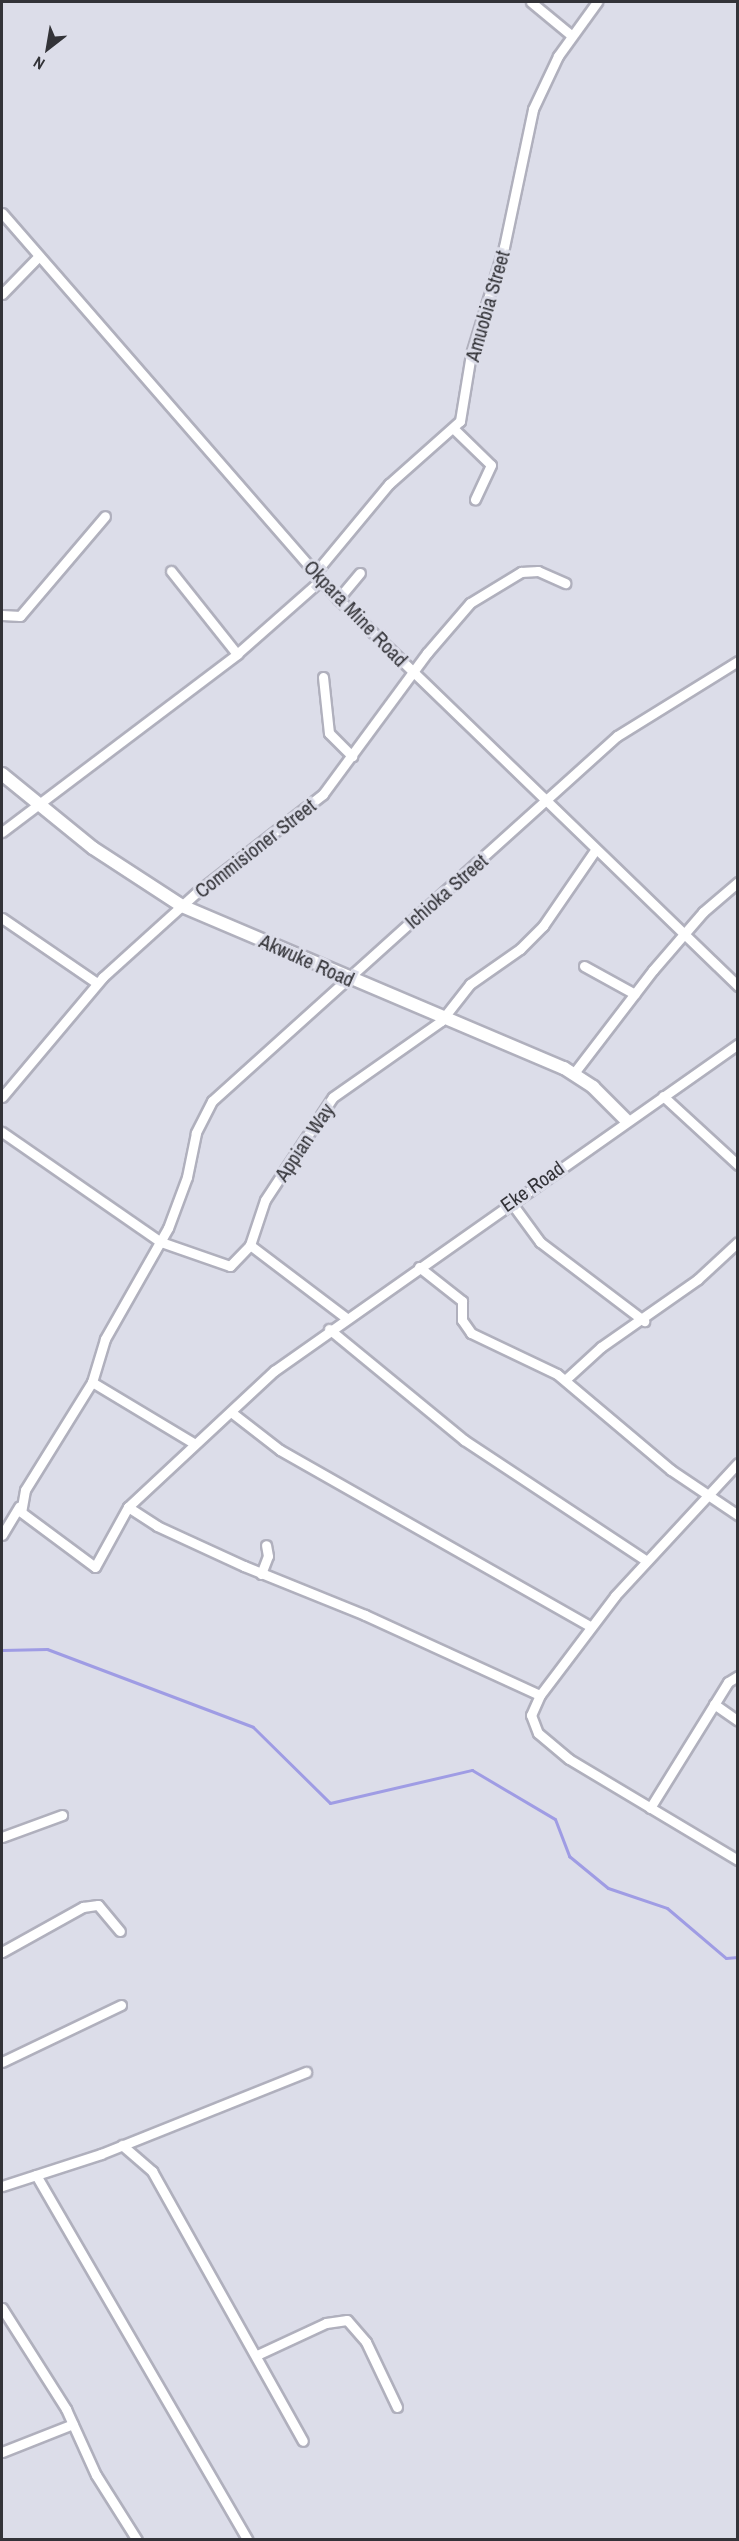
<!DOCTYPE html>
<html>
<head>
<meta charset="utf-8">
<style>
	body { margin:0 }
	#map { position:relative; width:739px; height:2541px; overflow:hidden; background:#dcdde9; font-family:"Archivo Narrow",sans-serif }
	div>[style] { position:absolute }
	[style*='--x'] { left:calc(var(--x)*1px); top:calc(var(--y)*1px); width:calc(var(--w)*1px); rotate:calc(var(--a)*1deg) }
	.stream>* { height:3px; margin:-1.5px; padding:0 1.5px; transform-origin:1.5px; border-radius:1.5px; background:#9f9ce4 }
	.roads { filter:drop-shadow(2px 0 #b0b0bd) drop-shadow(-2px 0 #b0b0bd) drop-shadow(0 2px #b0b0bd) drop-shadow(0 -2px #b0b0bd) }
	.minor>* { height:9px; margin:-4.5px; padding:0 4.5px; transform-origin:4.5px; border-radius:4.5px; background:#fff }
	.major>* { height:12px; margin:-6px; padding:0 6px; transform-origin:6px; border-radius:6px; background:#fff }
	span { translate:-50% -50%; white-space:nowrap; text-align:center; line-height:1.15; -webkit-text-stroke:6px #dcdde9; paint-order:stroke }
	.street-label { font-size:20px; color:#333338 }
	.frame { position:absolute; inset:0; border:3px solid #333338; pointer-events:none }
	.north { position:absolute; left:18px; top:18px; width:60px; height:60px; -webkit-text-stroke:4px #dcdde9; paint-order:stroke; rotate:211deg; font-size:16px; font-weight:700; line-height:24px; text-align:center; color:#333338 }
	.north::after { content:''; display:block; margin:auto; width:21px; height:27px; background:#333338; clip-path:polygon(50% 0,100% 100%,50% 72%,0 100%) }
</style>
</head>
<body>
<div id="map">
	<div class="stream">
		<div style="--x:2;--y:1650;--w:45;--a:-1.3"></div>
		<div style="--x:47;--y:1649;--w:220;--a:20.7"></div>
		<div style="--x:253;--y:1727;--w:108;--a:44.6"></div>
		<div style="--x:330;--y:1803;--w:146;--a:-13.1"></div>
		<div style="--x:472;--y:1770;--w:96;--a:30.6"></div>
		<div style="--x:555;--y:1819;--w:40;--a:69"></div>
		<div style="--x:569;--y:1856;--w:50;--a:39.4"></div>
		<div style="--x:608;--y:1888;--w:62;--a:18.7"></div>
		<div style="--x:667;--y:1908;--w:77;--a:40.3"></div>
		<div style="--x:726;--y:1958;--w:12;--a:-5"></div>
	</div>
	<div class="roads">
		<div class="minor">
			<div style="--x:531;--y:2;--w:52;--a:39.5"></div>
			<div style="--x:2;--y:213;--w:512;--a:48.96"></div>
			<div style="--x:338;--y:599;--w:557;--a:44.05"></div>
			<div style="--x:2;--y:294;--w:53;--a:-45.8"></div>
			<div style="--x:455;--y:430;--w:50;--a:44.2"></div>
			<div style="--x:491;--y:465;--w:38;--a:115"></div>
			<div style="--x:171;--y:571;--w:106;--a:51.5"></div>
			<div style="--x:315;--y:573;--w:116;--a:-50.3"></div>
			<div style="--x:389;--y:484;--w:95;--a:-41.6"></div>
			<div style="--x:460;--y:421;--w:68;--a:-80.7"></div>
			<div style="--x:471;--y:354;--w:112;--a:-72.9"></div>
			<div style="--x:504;--y:247;--w:141;--a:-78.1"></div>
			<div style="--x:533;--y:109;--w:59;--a:-64.7"></div>
			<div style="--x:558;--y:56;--w:67;--a:-54.2"></div>
			<div style="--x:338;--y:599;--w:34;--a:-50"></div>
			<div style="--x:2;--y:615;--w:18;--a:3"></div>
			<div style="--x:20;--y:616;--w:131;--a:-49.6"></div>
			<div style="--x:738;--y:661;--w:142;--a:148.2"></div>
			<div style="--x:617;--y:736;--w:545;--a:137.97"></div>
			<div style="--x:212;--y:1101;--w:36;--a:117"></div>
			<div style="--x:196;--y:1133;--w:45;--a:101.6"></div>
			<div style="--x:187;--y:1177;--w:54;--a:110.4"></div>
			<div style="--x:168;--y:1228;--w:128;--a:119.6"></div>
			<div style="--x:105;--y:1339;--w:45;--a:106.8"></div>
			<div style="--x:92;--y:1382;--w:127;--a:121.8"></div>
			<div style="--x:25;--y:1490;--w:22;--a:100"></div>
			<div style="--x:21;--y:1512;--w:92;--a:36.6"></div>
			<div style="--x:95;--y:1567;--w:68;--a:-61.2"></div>
			<div style="--x:128;--y:1507;--w:200;--a:-43"></div>
			<div style="--x:274;--y:1371;--w:568;--a:-35.17"></div>
			<div style="--x:323;--y:677;--w:56;--a:83.9"></div>
			<div style="--x:329;--y:733;--w:33;--a:45"></div>
			<div style="--x:2;--y:832;--w:295;--a:-37.1"></div>
			<div style="--x:237;--y:654;--w:112;--a:-41.4"></div>
			<div style="--x:2;--y:918;--w:115;--a:34.4"></div>
			<div style="--x:584;--y:966;--w:58;--a:28.8"></div>
			<div style="--x:574;--y:1073;--w:130;--a:-52.5"></div>
			<div style="--x:653;--y:970;--w:77;--a:-49.2"></div>
			<div style="--x:703;--y:912;--w:46;--a:-40.6"></div>
			<div style="--x:663;--y:1096;--w:102;--a:42.6"></div>
			<div style="--x:2;--y:1097;--w:157;--a:-49.9"></div>
			<div style="--x:103;--y:977;--w:125;--a:-42.1"></div>
			<div style="--x:196;--y:893;--w:161;--a:-37.9"></div>
			<div style="--x:323;--y:794;--w:175;--a:-53.6"></div>
			<div style="--x:427;--y:653;--w:66;--a:-49.3"></div>
			<div style="--x:470;--y:603;--w:60;--a:-31.3"></div>
			<div style="--x:521;--y:572;--w:17;--a:-3"></div>
			<div style="--x:538;--y:571;--w:30;--a:24"></div>
			<div style="--x:2;--y:1132;--w:193;--a:34.7"></div>
			<div style="--x:161;--y:1242;--w:73;--a:19.2"></div>
			<div style="--x:230;--y:1266;--w:29;--a:-46"></div>
			<div style="--x:250;--y:1245;--w:47;--a:-71.6"></div>
			<div style="--x:265;--y:1200;--w:123;--a:-56.6"></div>
			<div style="--x:333;--y:1097;--w:132;--a:-35.1"></div>
			<div style="--x:441;--y:1021;--w:47;--a:-51.9"></div>
			<div style="--x:470;--y:984;--w:61;--a:-35"></div>
			<div style="--x:520;--y:949;--w:33;--a:-45"></div>
			<div style="--x:543;--y:926;--w:93;--a:-55.5"></div>
			<div style="--x:510;--y:1201;--w:51;--a:53.8"></div>
			<div style="--x:540;--y:1242;--w:131;--a:37.2"></div>
			<div style="--x:250;--y:1245;--w:119;--a:37.2"></div>
			<div style="--x:419;--y:1267;--w:55;--a:38.3"></div>
			<div style="--x:462;--y:1301;--w:19;--a:90"></div>
			<div style="--x:462;--y:1320;--w:16;--a:55"></div>
			<div style="--x:471;--y:1333;--w:95;--a:25.5"></div>
			<div style="--x:557;--y:1374;--w:149;--a:40.1"></div>
			<div style="--x:671;--y:1470;--w:81;--a:33.9"></div>
			<div style="--x:329;--y:1329;--w:175;--a:39.4"></div>
			<div style="--x:464;--y:1440;--w:217;--a:33.5"></div>
			<div style="--x:565;--y:1380;--w:49;--a:-42.5"></div>
			<div style="--x:601;--y:1347;--w:118;--a:-35"></div>
			<div style="--x:698;--y:1279;--w:54;--a:-42.8"></div>
			<div style="--x:92;--y:1382;--w:120;--a:31"></div>
			<div style="--x:231;--y:1412;--w:62;--a:37.8"></div>
			<div style="--x:280;--y:1450;--w:358;--a:29.6"></div>
			<div style="--x:738;--y:1463;--w:181;--a:132.8"></div>
			<div style="--x:615;--y:1596;--w:124;--a:127.1"></div>
			<div style="--x:540;--y:1695;--w:22;--a:114"></div>
			<div style="--x:531;--y:1715;--w:19;--a:69"></div>
			<div style="--x:538;--y:1733;--w:40;--a:40"></div>
			<div style="--x:569;--y:1759;--w:197;--a:30.9"></div>
			<div style="--x:128;--y:1507;--w:35;--a:33"></div>
			<div style="--x:157;--y:1526;--w:96;--a:24.7"></div>
			<div style="--x:244;--y:1566;--w:131;--a:22"></div>
			<div style="--x:365;--y:1615;--w:192;--a:24.6"></div>
			<div style="--x:2;--y:1535;--w:33;--a:-59"></div>
			<div style="--x:261;--y:1574;--w:19;--a:-69"></div>
			<div style="--x:268;--y:1556;--w:11;--a:-100"></div>
			<div style="--x:714;--y:1704;--w:29;--a:35"></div>
			<div style="--x:650;--y:1808;--w:148;--a:-58.2"></div>
			<div style="--x:728;--y:1682;--w:12;--a:-31"></div>
			<div style="--x:2;--y:1837;--w:64;--a:-20.1"></div>
			<div style="--x:2;--y:1952;--w:93;--a:-29.1"></div>
			<div style="--x:83;--y:1907;--w:15;--a:-8"></div>
			<div style="--x:98;--y:1905;--w:34;--a:50"></div>
			<div style="--x:2;--y:2062;--w:132;--a:-25.6"></div>
			<div style="--x:122;--y:2145;--w:40;--a:41"></div>
			<div style="--x:152;--y:2171;--w:309;--a:60.8"></div>
			<div style="--x:36;--y:2175;--w:422;--a:59.9"></div>
			<div style="--x:2;--y:2186;--w:104;--a:-17.9"></div>
			<div style="--x:101;--y:2154;--w:221;--a:-21.8"></div>
			<div style="--x:2;--y:2308;--w:120;--a:57.6"></div>
			<div style="--x:66;--y:2409;--w:72;--a:65.6"></div>
			<div style="--x:96;--y:2475;--w:77;--a:57.8"></div>
			<div style="--x:257;--y:2355;--w:76;--a:-24.9"></div>
			<div style="--x:326;--y:2323;--w:21;--a:-8"></div>
			<div style="--x:347;--y:2320;--w:29;--a:49"></div>
			<div style="--x:366;--y:2342;--w:72;--a:64.5"></div>
			<div style="--x:2;--y:2452;--w:76;--a:-21.5"></div>
		</div>
		<div class="major">
			<div style="--x:2;--y:774;--w:117;--a:39.1"></div>
			<div style="--x:93;--y:848;--w:106;--a:33.1"></div>
			<div style="--x:182;--y:906;--w:415;--a:23"></div>
			<div style="--x:564;--y:1068;--w:35;--a:33"></div>
			<div style="--x:593;--y:1087;--w:47;--a:45"></div>
		</div>
	</div>
	<div class="street-label">
		<span style="left:487px;top:306px;rotate:-74deg">Amuobia Street</span>
		<span style="left:356px;top:613px;rotate:46deg">Okpara Mine Road</span>
		<span style="left:255px;top:848px;rotate:-38deg">Commisioner Street</span>
		<span style="left:446px;top:891px;rotate:-41deg">Ichioka Street</span>
		<span style="left:307px;top:960px;rotate:24deg">Akwuke Road</span>
		<span style="left:304px;top:1142px;rotate:-56deg">Appian Way</span>
		<span style="left:532px;top:1186px;rotate:-35deg">Eke Road</span>
	</div>
	<div class="frame"></div>
	<div class="north">N</div>
</div>
</body>
</html>
